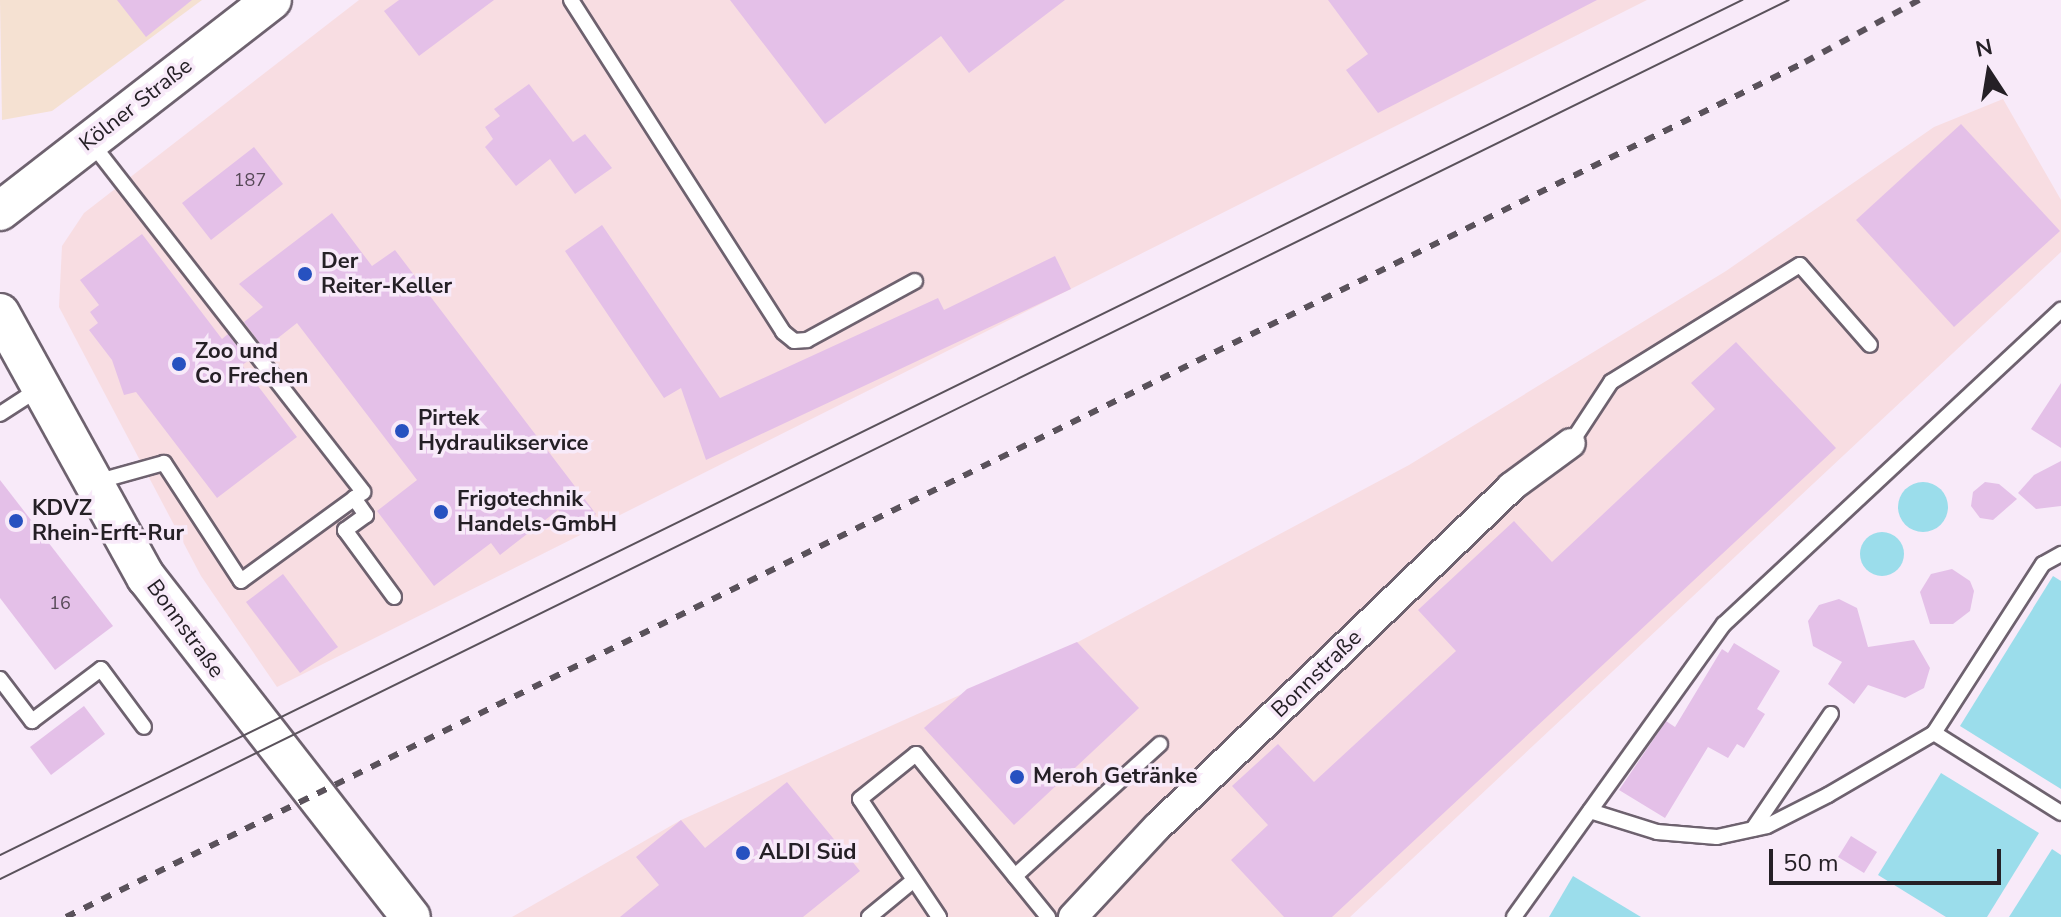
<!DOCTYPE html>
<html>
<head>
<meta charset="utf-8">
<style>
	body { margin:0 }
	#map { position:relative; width:2061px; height:917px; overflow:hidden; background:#f8eaf9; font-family:"Nunito Sans",sans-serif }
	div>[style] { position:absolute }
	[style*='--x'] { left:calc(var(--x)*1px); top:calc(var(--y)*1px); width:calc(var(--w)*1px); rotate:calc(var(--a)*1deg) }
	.commercial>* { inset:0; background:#f8dde2 }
	.industrial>* { inset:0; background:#f5e1d2 }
	.water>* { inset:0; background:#9bddeb }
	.round { border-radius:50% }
	.building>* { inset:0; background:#e4c0e8 }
	.roads { filter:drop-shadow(2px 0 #6e626f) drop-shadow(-2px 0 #6e626f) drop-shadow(0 2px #6e626f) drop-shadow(0 -2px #6e626f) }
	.service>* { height:14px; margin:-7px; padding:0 7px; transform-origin:7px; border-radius:7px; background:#fff }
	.minor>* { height:28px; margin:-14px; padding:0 14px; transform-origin:14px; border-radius:14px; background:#fff }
	.secondary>* { height:38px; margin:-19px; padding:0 19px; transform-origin:19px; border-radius:19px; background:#fff }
	.tram>* { height:2px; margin:-1px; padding:0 1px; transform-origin:1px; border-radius:1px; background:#5a525b }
	.rail>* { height:6px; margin-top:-3px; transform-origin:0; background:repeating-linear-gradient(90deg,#5a525b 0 10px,transparent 0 20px) }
	.dots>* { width:22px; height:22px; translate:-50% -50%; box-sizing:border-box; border:4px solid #f8eaf9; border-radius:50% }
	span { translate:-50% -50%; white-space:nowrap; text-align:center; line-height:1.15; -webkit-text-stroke:7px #f8eaf9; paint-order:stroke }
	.number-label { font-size:18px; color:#554856 }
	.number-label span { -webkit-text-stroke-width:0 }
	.street-label { font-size:22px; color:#252026 }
	.poi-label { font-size:22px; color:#252026; font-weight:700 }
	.left { translate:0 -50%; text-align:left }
	.north { position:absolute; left:1949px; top:32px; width:80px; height:80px; -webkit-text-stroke:6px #f8eaf9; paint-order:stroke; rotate:348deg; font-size:22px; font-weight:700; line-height:32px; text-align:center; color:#252026 }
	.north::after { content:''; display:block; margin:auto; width:28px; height:36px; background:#252026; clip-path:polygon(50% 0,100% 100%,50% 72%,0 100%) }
	.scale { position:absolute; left:1769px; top:849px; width:232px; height:36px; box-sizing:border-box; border:4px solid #252026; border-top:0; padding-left:10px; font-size:24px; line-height:28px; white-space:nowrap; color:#252026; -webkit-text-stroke:6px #f8eaf9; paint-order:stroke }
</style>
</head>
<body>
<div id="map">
	<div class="commercial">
		<div style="clip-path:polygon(359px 0,1647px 0,277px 687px,201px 576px,59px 307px,62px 246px,84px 213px)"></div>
		<div style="clip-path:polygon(2003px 99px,2061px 200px,2061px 252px,1350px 917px,512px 917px,681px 820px,1078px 642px,1409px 465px,1726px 271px,1934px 127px)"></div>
	</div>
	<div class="industrial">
		<div style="clip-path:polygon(0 0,202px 0,52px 111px,2px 120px)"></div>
	</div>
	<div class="water">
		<div class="round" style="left:1898px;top:482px;width:50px;height:50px"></div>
		<div class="round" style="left:1860px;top:532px;width:44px;height:44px"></div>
		<div style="clip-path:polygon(2053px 576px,2061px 581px,2061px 789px,1960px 726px)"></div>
		<div style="clip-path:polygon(1941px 773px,2039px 833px,1987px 917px,1946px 917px,1878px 875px)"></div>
		<div style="clip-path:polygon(2052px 849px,2061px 855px,2061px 917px,2009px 917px)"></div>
		<div style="clip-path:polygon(1573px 876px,1641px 917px,1549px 917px)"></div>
	</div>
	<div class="building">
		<div style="clip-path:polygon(117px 0,192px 0,146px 37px)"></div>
		<div style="clip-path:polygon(399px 0,494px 0,419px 56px,384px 11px)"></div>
		<div style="clip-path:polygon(730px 0,1065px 0,969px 73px,941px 36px,825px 124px)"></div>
		<div style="clip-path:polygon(1328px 0,1597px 0,1378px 113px,1346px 70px,1368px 54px)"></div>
		<div style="clip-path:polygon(529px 84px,573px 142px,585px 134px,612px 168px,575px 194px,550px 159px,516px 186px,485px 147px,493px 139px,485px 127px,500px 116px,494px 109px)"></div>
		<div style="clip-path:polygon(1961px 124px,2060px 231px,1954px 327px,1856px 220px)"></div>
		<div style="clip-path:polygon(254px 147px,283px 184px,211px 240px,182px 203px)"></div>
		<div style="clip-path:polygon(332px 213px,372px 266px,395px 250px,596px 514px,574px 531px,558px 510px,500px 555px,491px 543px,434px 586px,377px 511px,417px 480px,297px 323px,264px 349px,244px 322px,263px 307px,239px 284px)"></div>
		<div style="clip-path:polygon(602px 225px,720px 398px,938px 298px,944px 310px,1055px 256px,1071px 289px,706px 460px,681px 388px,664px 398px,565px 251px)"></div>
		<div style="clip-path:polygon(142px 234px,222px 339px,228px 334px,248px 361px,242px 365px,297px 437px,217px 498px,136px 392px,124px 395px,112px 360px,89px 330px,98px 323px,90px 312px,99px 305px,80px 280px)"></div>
		<div style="clip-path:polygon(1736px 342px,1836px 448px,1332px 917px,1284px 917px,1231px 860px,1268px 825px,1232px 786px,1278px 744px,1314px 782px,1456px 651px,1418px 610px,1514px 521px,1552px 562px,1715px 409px,1691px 383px)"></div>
		<div style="clip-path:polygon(2061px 383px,2061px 448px,2031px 429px)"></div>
		<div style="clip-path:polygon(2061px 461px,2061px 506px,2036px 509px,2018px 493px,2034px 475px)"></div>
		<div style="clip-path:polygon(0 480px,113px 626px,55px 670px,0 598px)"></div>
		<div style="clip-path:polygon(1985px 482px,1999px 484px,2017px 499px,1993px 520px,1980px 518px,1971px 506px,1973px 492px)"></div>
		<div style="clip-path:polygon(1952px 569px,1970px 581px,1974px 591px,1970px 611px,1953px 624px,1930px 624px,1920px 592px,1931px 574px)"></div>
		<div style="clip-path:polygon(283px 574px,338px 647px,300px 673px,246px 602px)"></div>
		<div style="clip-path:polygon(1839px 599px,1857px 608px,1868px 647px,1914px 640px,1930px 668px,1924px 688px,1905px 698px,1868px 685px,1854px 704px,1828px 684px,1842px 662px,1813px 646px,1808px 621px,1819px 605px)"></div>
		<div style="clip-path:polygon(1077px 642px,1139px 708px,1014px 825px,924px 728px,967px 689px)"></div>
		<div style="clip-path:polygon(1734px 643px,1780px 671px,1757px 709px,1765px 714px,1744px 748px,1737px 744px,1728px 758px,1708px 747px,1665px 818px,1619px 790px,1666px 721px,1675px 727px,1722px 649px,1728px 653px)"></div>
		<div style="clip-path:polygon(84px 706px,105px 734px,51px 775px,30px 747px)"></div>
		<div style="clip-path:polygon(787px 782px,860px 871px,803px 917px,620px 917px,659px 885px,636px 857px,681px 820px,705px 848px)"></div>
		<div style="clip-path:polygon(1851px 836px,1877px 852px,1864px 873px,1838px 857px)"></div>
	</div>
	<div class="roads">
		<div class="service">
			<div style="--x:571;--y:0;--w:394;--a:57.4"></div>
			<div style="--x:783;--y:332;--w:14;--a:39"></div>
			<div style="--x:794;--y:341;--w:13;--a:-4"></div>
			<div style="--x:807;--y:340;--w:123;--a:-28.6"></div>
			<div style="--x:90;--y:141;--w:445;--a:52.1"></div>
			<div style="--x:363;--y:492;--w:151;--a:143.9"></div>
			<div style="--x:241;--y:581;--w:141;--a:-123.1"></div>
			<div style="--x:164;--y:463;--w:71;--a:164.4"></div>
			<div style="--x:0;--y:414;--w:48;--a:-33"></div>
			<div style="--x:1571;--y:443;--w:73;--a:-56.7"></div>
			<div style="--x:1611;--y:382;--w:222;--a:-31.8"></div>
			<div style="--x:1800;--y:265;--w:106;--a:48.8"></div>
			<div style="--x:354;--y:498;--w:21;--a:55"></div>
			<div style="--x:366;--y:515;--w:26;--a:144"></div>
			<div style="--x:345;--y:530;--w:83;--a:53.8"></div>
			<div style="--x:0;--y:679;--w:53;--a:52.7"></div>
			<div style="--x:32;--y:721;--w:86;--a:-37"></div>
			<div style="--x:101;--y:669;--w:72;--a:53.4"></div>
			<div style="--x:1934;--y:733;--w:150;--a:32.2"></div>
			<div style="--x:1590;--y:811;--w:70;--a:17.4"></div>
			<div style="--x:1657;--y:832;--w:60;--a:4.8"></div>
			<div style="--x:1717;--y:837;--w:51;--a:-12.4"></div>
			<div style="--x:1767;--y:826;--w:68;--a:-26.9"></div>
			<div style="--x:1828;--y:795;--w:123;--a:-30.3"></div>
			<div style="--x:1934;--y:733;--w:201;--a:-57.2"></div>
			<div style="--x:2043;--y:564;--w:21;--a:-29"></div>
			<div style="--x:1753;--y:829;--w:139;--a:-55.9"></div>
			<div style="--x:1015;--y:876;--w:196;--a:-42.3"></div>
			<div style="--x:869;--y:917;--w:58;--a:-39.4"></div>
			<div style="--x:939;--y:917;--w:142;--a:-123.8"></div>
			<div style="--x:860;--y:799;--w:72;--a:-38.8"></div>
			<div style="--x:916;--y:754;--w:210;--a:51"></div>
			<div style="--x:1514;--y:917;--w:360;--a:-54.4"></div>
			<div style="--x:1724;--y:624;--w:461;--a:-43"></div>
		</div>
		<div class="minor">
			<div style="--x:1073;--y:917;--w:123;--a:-47"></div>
			<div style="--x:1157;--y:827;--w:491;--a:-43.8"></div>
			<div style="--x:1511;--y:487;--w:74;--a:-36.3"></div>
		</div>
		<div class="secondary">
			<div style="--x:0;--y:211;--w:344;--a:-37.8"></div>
			<div style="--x:0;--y:313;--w:302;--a:61.1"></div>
			<div style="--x:146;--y:577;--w:431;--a:52.1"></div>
		</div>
	</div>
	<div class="tram">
		<div style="--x:0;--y:855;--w:1941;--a:-26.14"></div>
		<div style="--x:0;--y:879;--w:1993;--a:-26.17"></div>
	</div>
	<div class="rail">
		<div style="--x:66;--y:917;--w:1938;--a:-26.18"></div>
		<div style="--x:1805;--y:62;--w:130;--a:-28.5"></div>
	</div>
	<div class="dots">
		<div style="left:305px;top:274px;background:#2751c0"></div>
		<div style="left:179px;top:364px;background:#2751c0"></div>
		<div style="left:402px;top:431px;background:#2751c0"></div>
		<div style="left:441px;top:512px;background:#2751c0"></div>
		<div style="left:16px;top:521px;background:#2751c0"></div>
		<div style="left:1017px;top:777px;background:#2751c0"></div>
		<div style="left:743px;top:853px;background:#2751c0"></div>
	</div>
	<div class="number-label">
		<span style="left:250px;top:180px">187</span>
		<span style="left:60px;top:603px">16</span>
	</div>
	<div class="street-label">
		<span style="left:136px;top:105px;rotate:-38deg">Kölner Straße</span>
		<span style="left:185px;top:629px;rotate:54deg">Bonnstraße</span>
		<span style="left:1317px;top:674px;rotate:-44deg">Bonnstraße</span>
	</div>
	<div class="poi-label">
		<span class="left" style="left:321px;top:274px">Der<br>Reiter-Keller</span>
		<span class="left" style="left:195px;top:364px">Zoo und<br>Co Frechen</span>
		<span class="left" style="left:418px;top:431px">Pirtek<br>Hydraulikservice</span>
		<span class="left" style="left:457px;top:512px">Frigotechnik<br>Handels-GmbH</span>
		<span class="left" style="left:32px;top:521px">KDVZ<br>Rhein-Erft-Rur</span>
		<span class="left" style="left:1033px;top:777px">Meroh Getränke</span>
		<span class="left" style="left:759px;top:853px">ALDI Süd</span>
	</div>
	<div class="north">N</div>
	<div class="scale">50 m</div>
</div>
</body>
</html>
